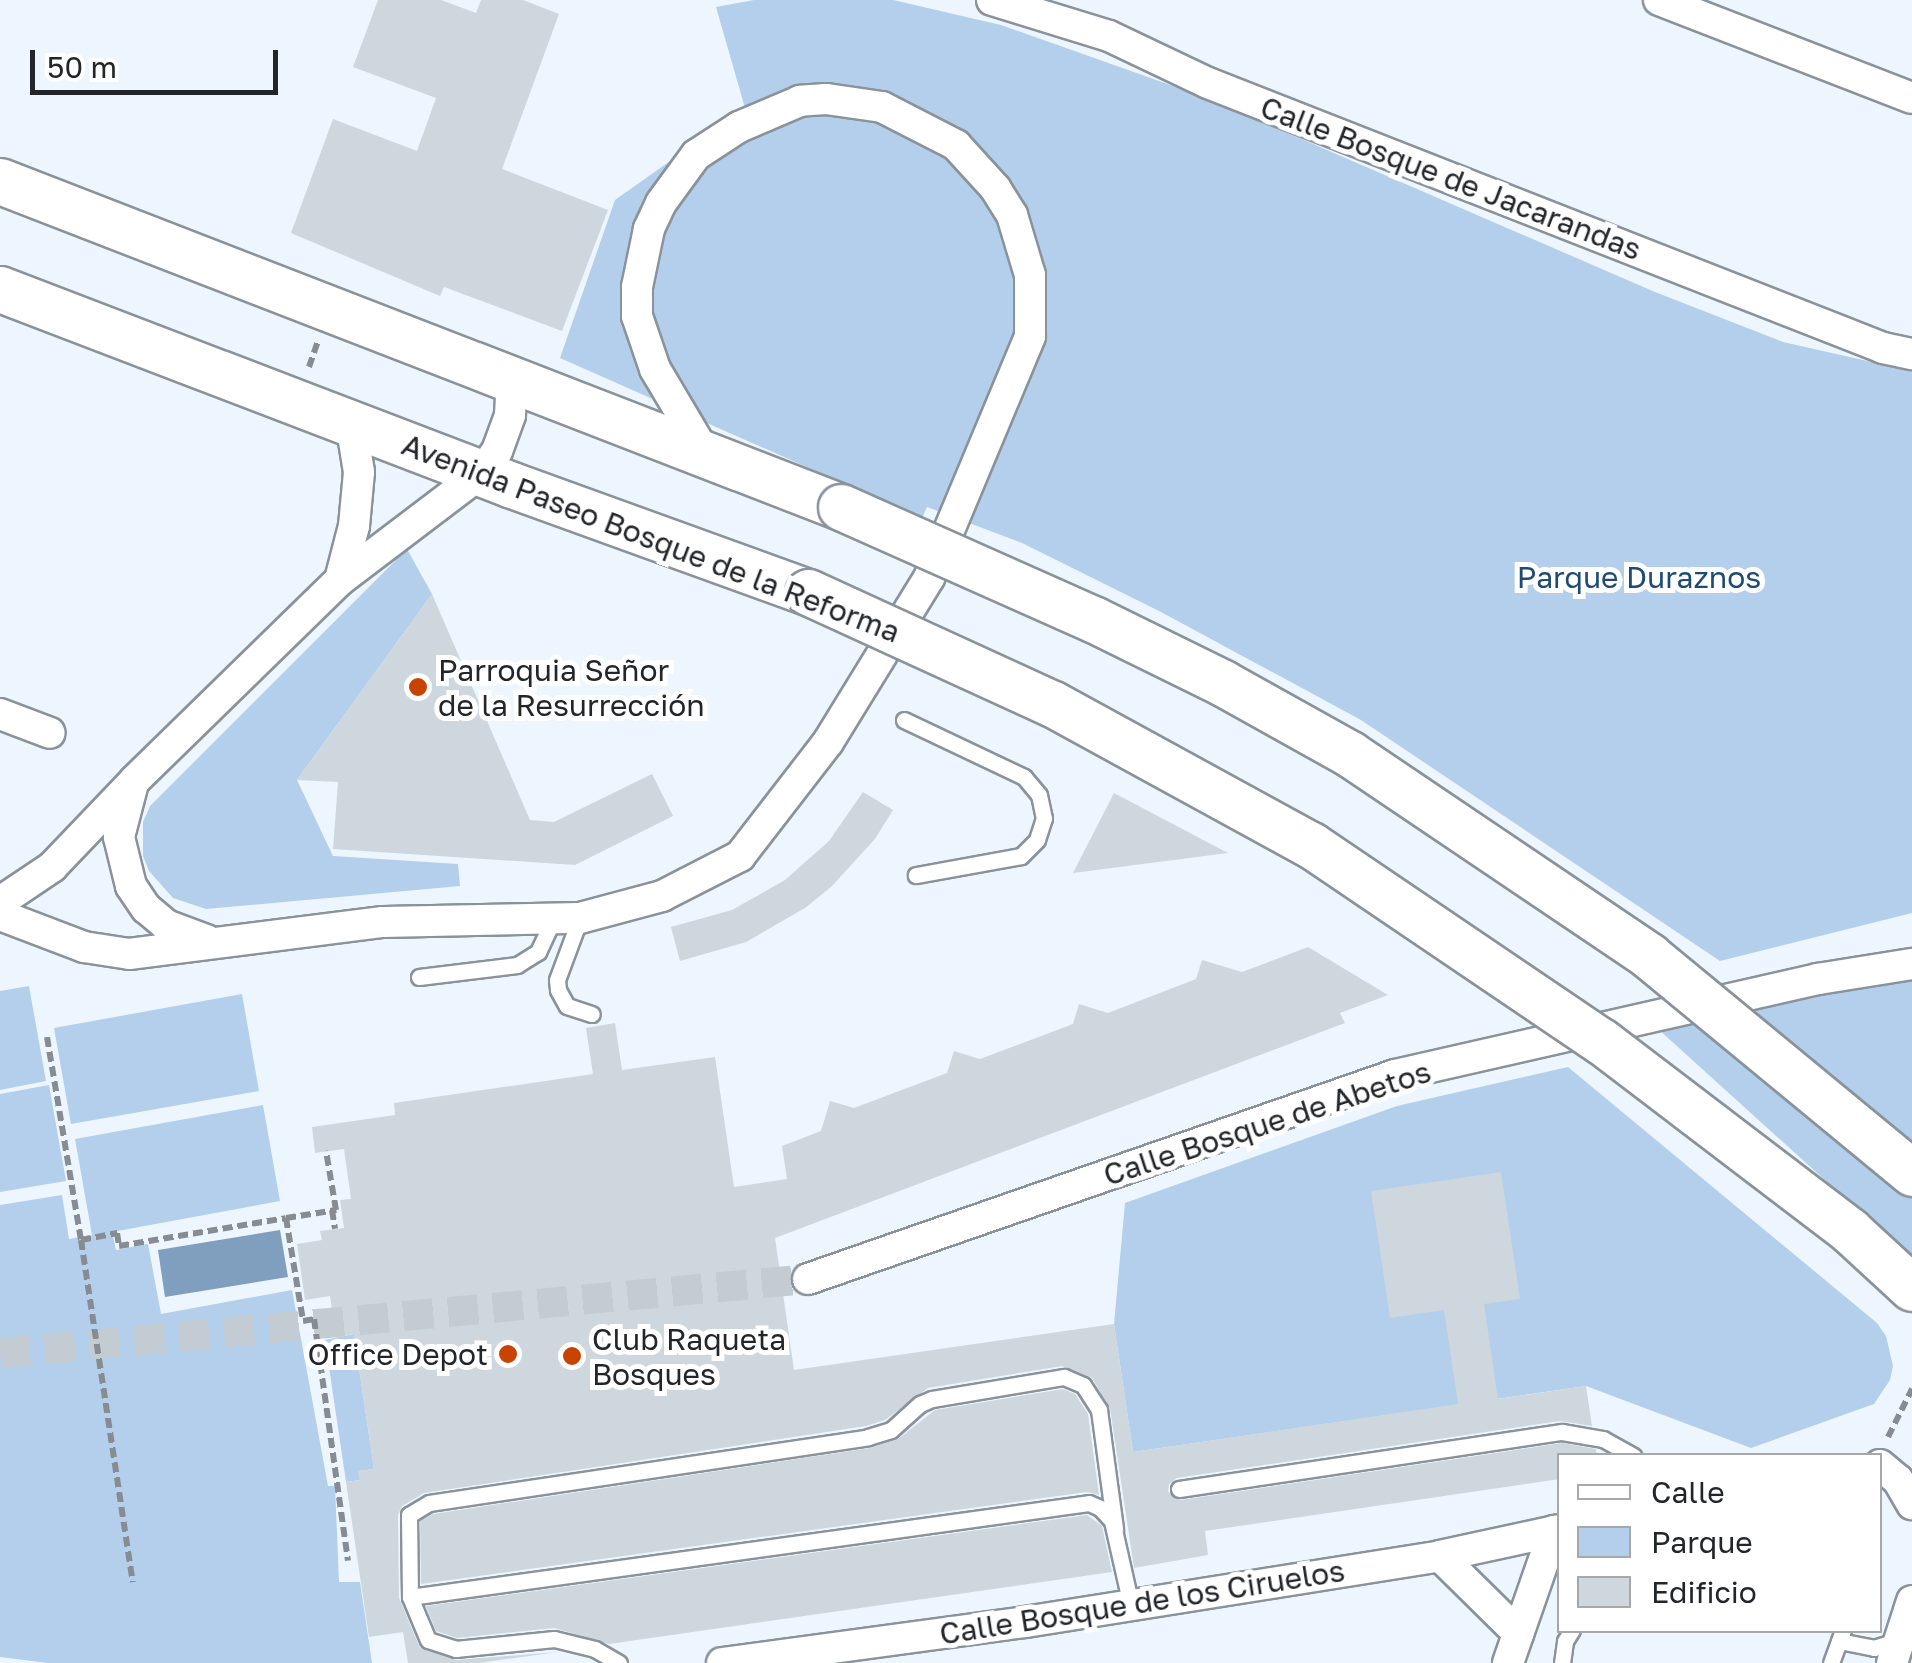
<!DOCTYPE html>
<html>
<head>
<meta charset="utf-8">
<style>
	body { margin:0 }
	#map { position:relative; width:1912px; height:1663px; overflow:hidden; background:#edf6fe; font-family:"Golos Text",sans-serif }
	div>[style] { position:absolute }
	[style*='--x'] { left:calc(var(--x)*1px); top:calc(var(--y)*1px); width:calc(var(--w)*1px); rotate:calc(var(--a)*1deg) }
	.green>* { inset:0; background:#b3cfeb }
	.water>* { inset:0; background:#809ebd }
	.building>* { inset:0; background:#ced6de }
	.minor-tunnel>* { height:30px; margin-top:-15px; transform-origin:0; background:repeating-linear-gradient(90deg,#c4ccd3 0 30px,transparent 0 45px) }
	.path>* { height:6px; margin-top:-3px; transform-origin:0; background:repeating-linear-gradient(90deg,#868c92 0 10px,transparent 0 15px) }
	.roads { filter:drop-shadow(2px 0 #8a929a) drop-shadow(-2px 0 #8a929a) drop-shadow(0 2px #8a929a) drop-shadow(0 -2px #8a929a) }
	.service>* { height:15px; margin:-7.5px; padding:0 7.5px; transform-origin:7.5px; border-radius:7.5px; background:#fff }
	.minor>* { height:30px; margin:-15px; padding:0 15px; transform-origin:15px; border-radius:15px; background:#fff }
	.secondary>* { height:45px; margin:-22.5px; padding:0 22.5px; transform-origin:22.5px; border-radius:22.5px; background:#fff }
	.bridges { filter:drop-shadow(2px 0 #8a929a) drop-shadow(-2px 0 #8a929a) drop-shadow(0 2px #8a929a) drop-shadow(0 -2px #8a929a) }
	.secondary-bridge>* { height:45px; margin:-22.5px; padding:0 22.5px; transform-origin:22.5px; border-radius:22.5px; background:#fff }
	.dots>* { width:28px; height:28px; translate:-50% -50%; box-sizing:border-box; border:5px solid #fff; border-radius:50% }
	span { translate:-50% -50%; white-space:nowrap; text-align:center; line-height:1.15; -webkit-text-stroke:10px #fff; paint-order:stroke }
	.street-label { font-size:30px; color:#222529 }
	.park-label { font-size:30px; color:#1e4b75 }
	.poi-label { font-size:30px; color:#222529 }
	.left { translate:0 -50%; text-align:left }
	.right { translate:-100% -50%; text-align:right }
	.legend { position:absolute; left:1557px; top:1453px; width:325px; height:180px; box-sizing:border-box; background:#fff; border:2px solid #a7a8a9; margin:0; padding:12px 18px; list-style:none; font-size:30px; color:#222529 }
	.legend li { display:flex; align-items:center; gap:20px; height:50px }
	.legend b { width:50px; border:2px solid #a7a8a9 }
	.scale { position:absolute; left:30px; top:50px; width:248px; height:45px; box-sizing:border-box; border:5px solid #222529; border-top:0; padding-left:12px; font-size:30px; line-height:35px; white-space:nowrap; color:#222529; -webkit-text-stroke:8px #fff; paint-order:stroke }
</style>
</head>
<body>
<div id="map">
	<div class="green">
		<div style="clip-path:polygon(754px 0,893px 0,1001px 25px,1207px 98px,1655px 292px,1783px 342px,1912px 371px,1912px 913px,1720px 961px,1361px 720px,1161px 612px,1022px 543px,927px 507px,922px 518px,560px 358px,615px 200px,745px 108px,716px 7px)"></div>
		<div style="clip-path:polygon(407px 549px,432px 594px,297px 780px,333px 856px,458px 864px,460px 886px,206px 909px,173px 898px,149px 871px,143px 856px,143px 822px,150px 806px)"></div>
		<div style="clip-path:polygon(1912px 979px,1912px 1259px,1636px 1009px)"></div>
		<div style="clip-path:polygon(29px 986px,46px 1081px,0 1090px,0 991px)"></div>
		<div style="clip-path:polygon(242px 994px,259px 1091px,71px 1124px,54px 1028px)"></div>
		<div style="clip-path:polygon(1568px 1067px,1877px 1323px,1886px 1336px,1893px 1366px,1890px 1380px,1874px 1404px,1751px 1448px,1586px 1386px,1133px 1452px,1114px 1324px,1125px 1203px,1397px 1106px)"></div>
		<div style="clip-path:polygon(49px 1085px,66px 1181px,0 1192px,0 1094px)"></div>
		<div style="clip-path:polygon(263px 1105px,280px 1201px,112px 1232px,116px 1250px,148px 1244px,161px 1314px,292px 1290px,328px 1486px,335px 1486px,339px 1582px,360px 1582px,372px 1663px,48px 1663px,0 1657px,0 1205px,62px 1195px,69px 1239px,92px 1235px,75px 1139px)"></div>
		<div style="clip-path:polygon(354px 1334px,374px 1469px,359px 1471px,360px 1480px,346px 1482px,325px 1340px)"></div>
	</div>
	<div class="water">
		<div style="clip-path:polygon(280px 1230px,288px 1277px,165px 1297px,158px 1250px)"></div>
	</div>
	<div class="building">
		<div style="clip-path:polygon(378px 0,441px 0,476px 13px,481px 0,523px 0,559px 14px,502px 169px,608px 210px,562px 331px,444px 287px,440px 296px,291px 233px,333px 119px,417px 151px,436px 98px,353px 67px)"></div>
		<div style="clip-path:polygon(432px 594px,530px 820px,554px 822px,652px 774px,673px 816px,575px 865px,333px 849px,338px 782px,297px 780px)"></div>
		<div style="clip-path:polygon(863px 792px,893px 810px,875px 839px,831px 887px,805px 908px,746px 942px,680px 961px,671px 927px,732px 910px,785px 880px,829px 841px)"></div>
		<div style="clip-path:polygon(1114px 793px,1228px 853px,1073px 873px)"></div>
		<div style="clip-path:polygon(1308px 947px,1388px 995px,1340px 1013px,1345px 1023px,775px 1238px,794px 1370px,1114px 1324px,1133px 1452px,1458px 1404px,1444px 1310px,1390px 1318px,1371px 1191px,1501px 1172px,1520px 1299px,1484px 1304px,1498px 1399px,1586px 1386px,1592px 1426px,1560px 1421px,1177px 1478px,1169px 1484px,1168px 1492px,1181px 1500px,1562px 1443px,1596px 1449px,1597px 1456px,1560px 1456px,1560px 1479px,1205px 1531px,1208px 1555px,1134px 1568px,1110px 1408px,1092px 1378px,1062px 1366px,928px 1388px,885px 1420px,866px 1426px,424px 1493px,402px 1506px,398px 1515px,399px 1598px,420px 1648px,456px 1660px,558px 1652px,478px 1663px,408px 1663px,403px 1632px,369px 1637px,346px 1482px,360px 1480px,358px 1471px,374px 1469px,354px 1334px,336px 1337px,330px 1296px,305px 1300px,297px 1244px,322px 1240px,320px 1231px,344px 1228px,340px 1200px,351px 1199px,344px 1149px,315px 1153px,312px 1127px,395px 1115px,394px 1103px,593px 1074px,586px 1028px,615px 1023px,622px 1070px,715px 1057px,734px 1187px,787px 1179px,782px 1146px,821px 1131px,830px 1101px,854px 1108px,947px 1073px,954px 1051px,980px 1059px,1073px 1024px,1079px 1004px,1108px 1013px,1196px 979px,1202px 960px,1242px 972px)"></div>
		<div style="clip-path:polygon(1063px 1389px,1075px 1394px,1088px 1414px,1099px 1495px,1087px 1492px,421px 1584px,420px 1521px,433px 1514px,870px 1448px,898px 1439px,935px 1410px)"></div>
		<div style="clip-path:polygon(1087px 1515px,1102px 1526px,1112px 1572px,609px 1644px,554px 1628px,457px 1638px,436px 1631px,426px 1606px)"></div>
	</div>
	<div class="minor-tunnel">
		<div style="--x:0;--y:1353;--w:811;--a:-5.23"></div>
	</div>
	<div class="path">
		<div style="--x:309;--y:367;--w:28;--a:-71"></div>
		<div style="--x:47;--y:1037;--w:206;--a:80.5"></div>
		<div style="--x:81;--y:1240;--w:37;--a:-11"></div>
		<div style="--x:117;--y:1233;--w:13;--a:81"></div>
		<div style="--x:119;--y:1246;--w:169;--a:-9.5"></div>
		<div style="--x:286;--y:1218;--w:104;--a:80.6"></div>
		<div style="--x:303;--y:1321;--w:11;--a:-10"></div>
		<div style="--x:314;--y:1319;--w:244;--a:82"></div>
		<div style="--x:332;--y:1210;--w:19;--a:81"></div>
		<div style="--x:286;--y:1218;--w:51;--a:-9.1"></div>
		<div style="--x:336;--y:1210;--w:60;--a:-99.6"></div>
		<div style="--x:81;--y:1240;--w:346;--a:81.4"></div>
		<div style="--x:1888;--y:1437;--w:54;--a:-63.4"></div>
	</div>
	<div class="roads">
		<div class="service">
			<div style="--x:904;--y:720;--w:133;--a:25.4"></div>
			<div style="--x:1024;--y:777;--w:23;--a:50"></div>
			<div style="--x:1039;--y:795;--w:24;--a:78"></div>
			<div style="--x:1044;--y:818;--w:23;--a:108"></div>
			<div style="--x:1037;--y:840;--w:23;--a:135"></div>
			<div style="--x:1021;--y:856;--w:107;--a:169.7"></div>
			<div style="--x:580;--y:918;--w:66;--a:110.4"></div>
			<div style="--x:557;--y:980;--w:10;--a:84"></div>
			<div style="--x:558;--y:990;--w:18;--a:61"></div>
			<div style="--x:567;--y:1006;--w:26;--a:18"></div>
			<div style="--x:419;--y:977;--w:99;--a:-7"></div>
			<div style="--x:517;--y:965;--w:25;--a:-32"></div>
			<div style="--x:538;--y:952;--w:38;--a:-65"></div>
			<div style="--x:1179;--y:1489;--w:387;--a:-8.5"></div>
			<div style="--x:1562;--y:1432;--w:42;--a:9.7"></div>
			<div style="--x:1603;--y:1439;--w:35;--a:29"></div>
			<div style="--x:410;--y:1597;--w:685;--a:-7.88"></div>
			<div style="--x:1089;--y:1503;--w:12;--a:24"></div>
			<div style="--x:1100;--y:1508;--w:18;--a:47"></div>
			<div style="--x:1112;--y:1521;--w:86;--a:77.3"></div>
			<div style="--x:1839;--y:1641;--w:36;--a:11"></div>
			<div style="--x:1874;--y:1648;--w:25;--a:-18"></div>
			<div style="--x:619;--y:1663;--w:28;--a:-150"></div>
			<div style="--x:595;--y:1649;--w:42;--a:-166.3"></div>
			<div style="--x:554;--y:1639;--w:99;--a:174.2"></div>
			<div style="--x:456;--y:1649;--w:29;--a:-162"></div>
			<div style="--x:428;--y:1640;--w:47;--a:-112.7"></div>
			<div style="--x:410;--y:1597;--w:82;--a:-90.7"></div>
			<div style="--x:409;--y:1515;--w:23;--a:-31"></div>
			<div style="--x:429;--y:1503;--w:444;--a:-8.5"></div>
			<div style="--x:868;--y:1437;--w:24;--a:-17"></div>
			<div style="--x:891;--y:1430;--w:39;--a:-42"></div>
			<div style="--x:920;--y:1404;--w:13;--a:-23"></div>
			<div style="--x:932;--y:1399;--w:134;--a:-9.5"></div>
			<div style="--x:1064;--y:1377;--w:21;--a:23"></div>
			<div style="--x:1083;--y:1385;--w:30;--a:57"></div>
			<div style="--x:1099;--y:1410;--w:120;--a:82.3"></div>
			<div style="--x:1562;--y:1663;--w:22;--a:-82"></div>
			<div style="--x:1565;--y:1641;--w:13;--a:-58"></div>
			<div style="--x:1831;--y:1663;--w:35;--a:-70"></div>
		</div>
		<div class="minor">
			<div style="--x:992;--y:0;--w:122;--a:17.1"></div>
			<div style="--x:1109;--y:36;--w:110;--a:25.4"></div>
			<div style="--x:1208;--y:83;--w:725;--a:21.43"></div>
			<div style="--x:1883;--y:348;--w:30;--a:12"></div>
			<div style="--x:1659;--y:0;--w:271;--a:21.2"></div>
			<div style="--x:340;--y:580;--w:56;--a:-75.5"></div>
			<div style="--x:354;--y:526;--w:54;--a:-84.7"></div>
			<div style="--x:359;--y:472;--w:50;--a:-99.3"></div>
			<div style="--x:0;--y:714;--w:53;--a:20.8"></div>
			<div style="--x:132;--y:787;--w:52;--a:104.6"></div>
			<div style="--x:119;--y:837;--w:50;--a:76.2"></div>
			<div style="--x:131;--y:886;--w:27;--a:56"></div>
			<div style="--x:146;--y:908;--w:26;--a:40"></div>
			<div style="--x:166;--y:925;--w:43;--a:20.6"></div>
			<div style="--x:0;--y:902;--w:63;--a:-33.9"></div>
			<div style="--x:52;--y:867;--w:120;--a:-46.3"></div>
			<div style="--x:135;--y:780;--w:286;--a:-44.3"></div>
			<div style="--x:340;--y:580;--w:177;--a:-37.2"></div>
			<div style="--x:481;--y:473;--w:27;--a:-54"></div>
			<div style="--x:497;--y:451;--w:38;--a:-70"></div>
			<div style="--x:510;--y:415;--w:37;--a:-87"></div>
			<div style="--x:0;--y:915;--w:90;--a:20.9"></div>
			<div style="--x:84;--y:947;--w:46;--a:8.8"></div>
			<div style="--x:129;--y:954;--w:256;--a:-7.2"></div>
			<div style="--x:383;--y:922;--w:197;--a:-1.2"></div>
			<div style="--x:580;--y:918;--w:85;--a:-15"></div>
			<div style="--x:662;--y:896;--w:88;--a:-27.1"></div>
			<div style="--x:740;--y:856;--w:144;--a:-52.3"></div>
			<div style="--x:828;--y:742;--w:193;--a:-58.4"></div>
			<div style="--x:929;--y:578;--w:262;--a:-67.3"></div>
			<div style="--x:1030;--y:336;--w:61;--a:-90"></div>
			<div style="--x:1030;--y:275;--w:63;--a:-106.7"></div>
			<div style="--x:1012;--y:215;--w:31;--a:-122"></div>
			<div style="--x:996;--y:189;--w:59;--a:-132.3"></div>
			<div style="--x:956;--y:145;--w:83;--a:-152.8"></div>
			<div style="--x:882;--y:107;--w:57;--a:-171.9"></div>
			<div style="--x:826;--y:99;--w:26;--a:176"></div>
			<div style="--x:800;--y:101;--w:66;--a:156.9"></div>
			<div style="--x:739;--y:127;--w:51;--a:146.9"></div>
			<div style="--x:696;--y:155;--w:59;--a:126.1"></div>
			<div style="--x:661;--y:203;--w:29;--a:115"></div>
			<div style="--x:649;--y:229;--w:59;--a:101.7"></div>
			<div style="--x:637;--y:287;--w:29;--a:90"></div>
			<div style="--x:637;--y:316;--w:56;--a:71.2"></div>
			<div style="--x:655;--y:369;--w:94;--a:59.3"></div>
			<div style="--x:808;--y:1279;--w:621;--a:-19.16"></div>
			<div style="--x:1395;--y:1075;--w:434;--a:-12.8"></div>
			<div style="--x:1818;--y:979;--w:95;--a:-9.1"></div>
			<div style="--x:1880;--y:1465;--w:23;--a:40"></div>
			<div style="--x:1898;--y:1480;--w:28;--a:60"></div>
			<div style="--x:1440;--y:1556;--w:110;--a:44.6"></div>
			<div style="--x:722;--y:1663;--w:306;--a:-7.7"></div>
			<div style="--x:1025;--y:1622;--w:420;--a:-9"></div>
			<div style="--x:1440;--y:1556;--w:123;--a:-12.2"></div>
			<div style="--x:1508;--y:1663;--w:140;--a:-70.8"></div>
			<div style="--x:1892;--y:1663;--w:65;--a:-72.1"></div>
		</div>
		<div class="secondary">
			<div style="--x:0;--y:181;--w:902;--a:21.19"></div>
			<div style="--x:0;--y:289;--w:548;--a:20.95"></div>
			<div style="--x:512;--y:485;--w:315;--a:19.9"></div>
		</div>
	</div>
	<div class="bridges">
		<div class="secondary-bridge">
			<div style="--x:841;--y:507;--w:276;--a:24"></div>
			<div style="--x:1093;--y:619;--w:145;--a:26.2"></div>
			<div style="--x:1223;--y:683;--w:145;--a:29.2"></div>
			<div style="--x:1350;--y:754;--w:361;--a:34"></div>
			<div style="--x:1649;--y:956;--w:341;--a:39.5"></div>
			<div style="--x:808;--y:592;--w:269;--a:24.6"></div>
			<div style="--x:1053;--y:704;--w:294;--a:28.7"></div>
			<div style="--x:1311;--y:845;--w:350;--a:34.1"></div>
			<div style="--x:1601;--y:1041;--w:313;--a:37.3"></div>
			<div style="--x:1850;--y:1231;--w:84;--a:42.6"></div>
		</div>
	</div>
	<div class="dots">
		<div style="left:418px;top:687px;background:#c94300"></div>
		<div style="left:508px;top:1354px;background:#c94300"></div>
		<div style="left:572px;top:1356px;background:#c94300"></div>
	</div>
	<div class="street-label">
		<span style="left:1451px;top:178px;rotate:21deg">Calle Bosque de Jacarandas</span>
		<span style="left:651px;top:538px;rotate:21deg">Avenida Paseo Bosque de la Reforma</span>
		<span style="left:1267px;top:1123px;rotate:-18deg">Calle Bosque de Abetos</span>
		<span style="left:1142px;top:1602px;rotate:-9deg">Calle Bosque de los Ciruelos</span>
	</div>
	<div class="park-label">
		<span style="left:1639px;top:577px">Parque Duraznos</span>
	</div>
	<div class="poi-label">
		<span class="left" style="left:438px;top:687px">Parroquia Señor<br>de la Resurrección</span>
		<span class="left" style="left:592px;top:1356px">Club Raqueta<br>Bosques</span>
		<span class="right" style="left:488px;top:1354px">Office Depot</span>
	</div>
	<ul class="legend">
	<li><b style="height:12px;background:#fff"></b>Calle</li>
	<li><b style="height:28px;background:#b3cfeb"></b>Parque</li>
	<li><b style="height:28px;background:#ced6de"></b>Edificio</li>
	</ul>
	<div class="scale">50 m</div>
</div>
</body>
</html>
